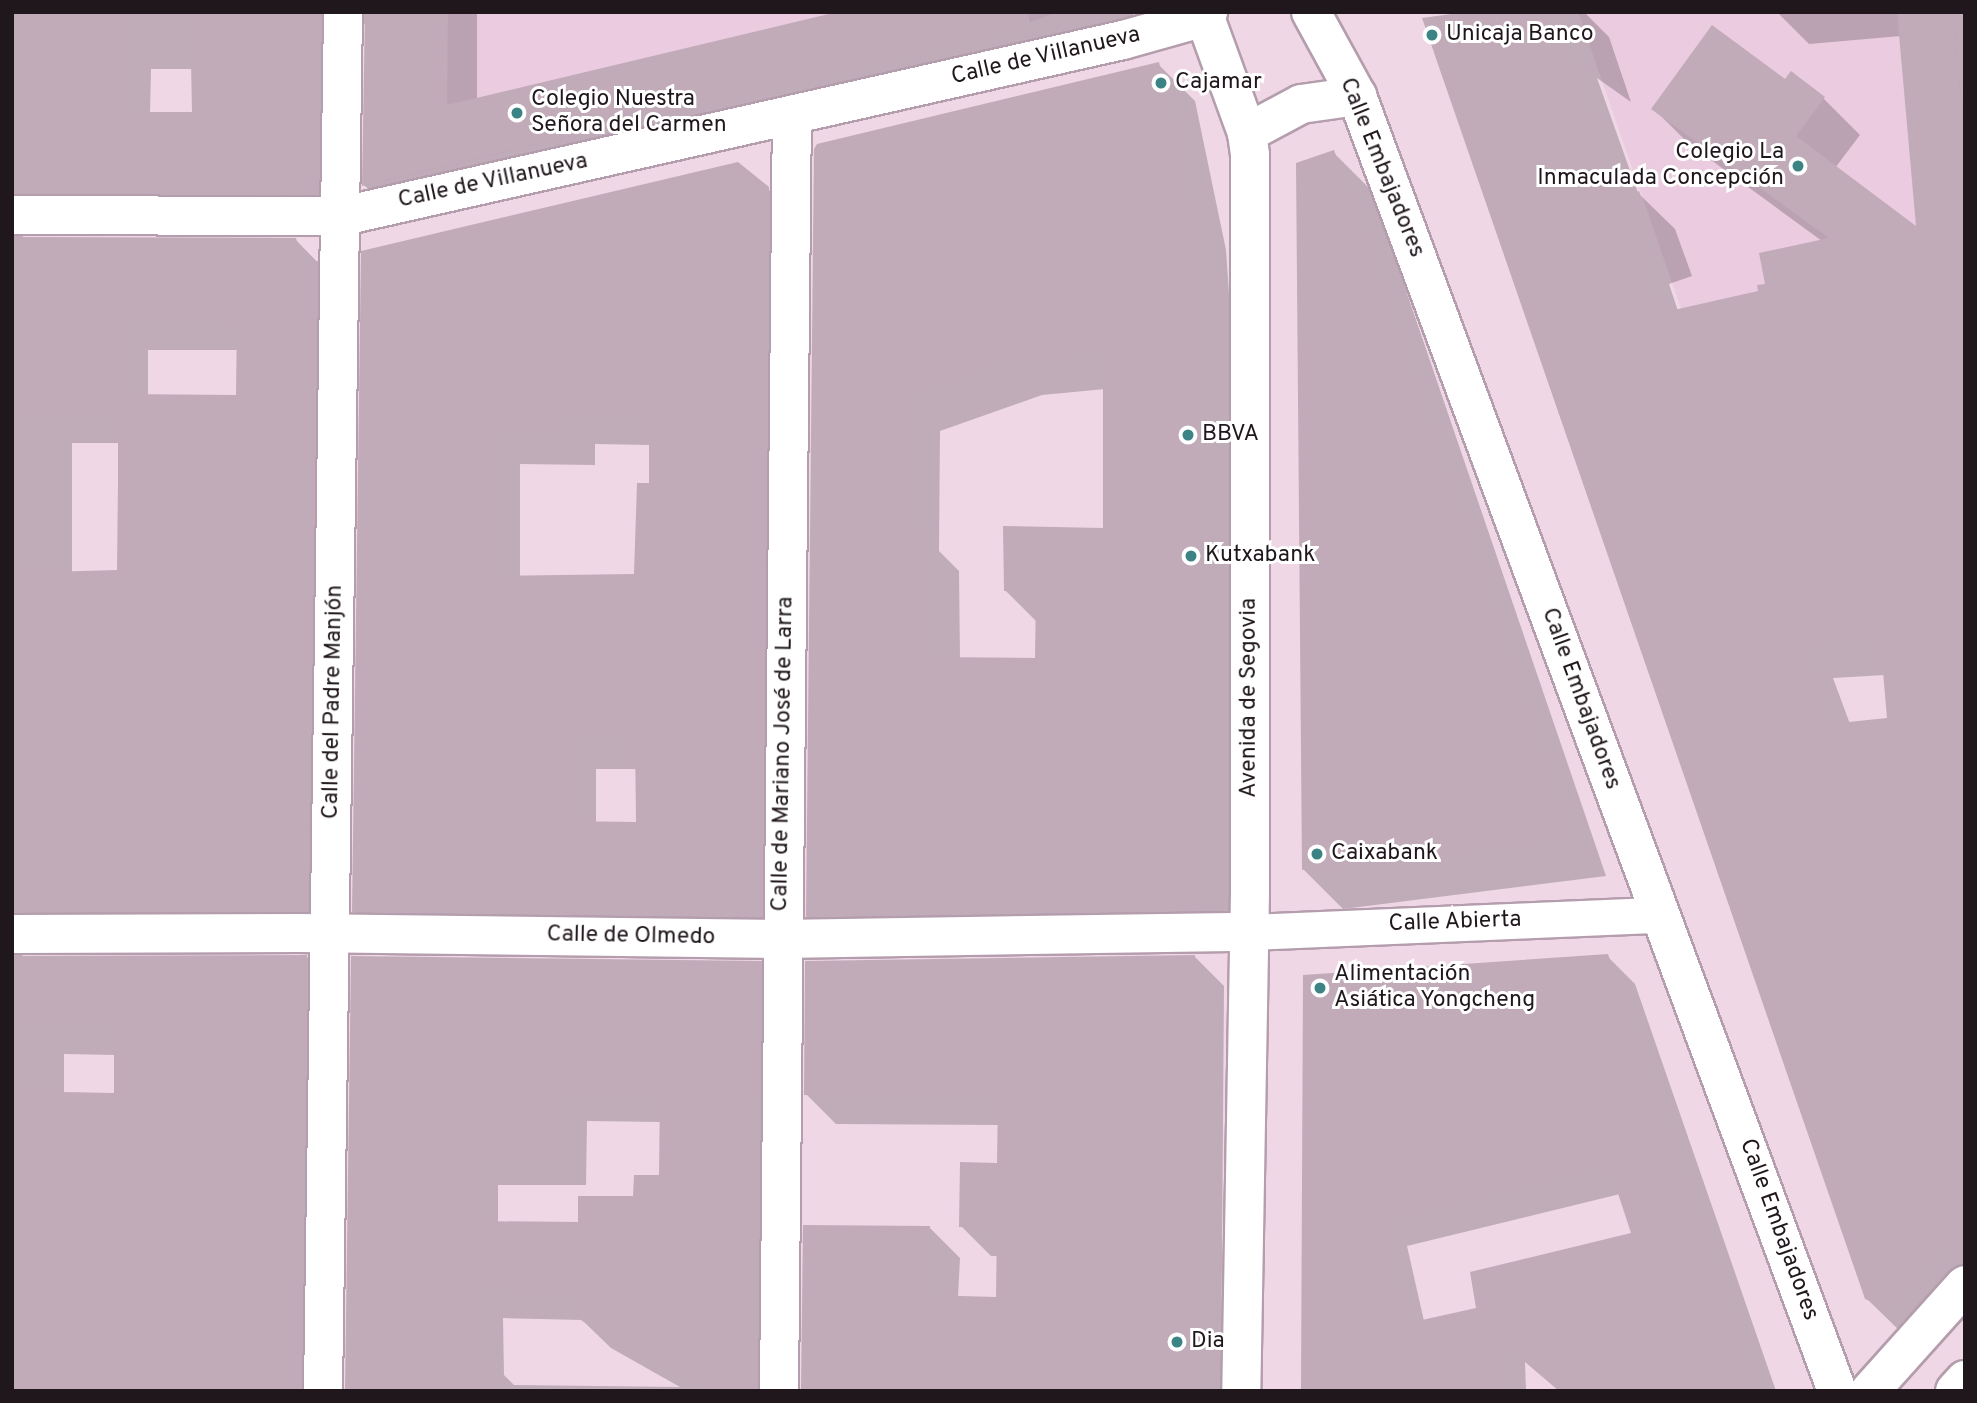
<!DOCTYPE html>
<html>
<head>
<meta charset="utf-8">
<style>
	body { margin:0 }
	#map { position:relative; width:1977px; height:1403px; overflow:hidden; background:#efd7e6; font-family:Overpass,sans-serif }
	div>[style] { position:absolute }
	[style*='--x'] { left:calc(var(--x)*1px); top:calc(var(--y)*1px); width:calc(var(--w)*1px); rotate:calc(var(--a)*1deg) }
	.built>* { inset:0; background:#eacbdf }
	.shadow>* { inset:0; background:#0003 }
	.building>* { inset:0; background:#c1abb9 }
	.roads { filter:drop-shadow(2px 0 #b49dac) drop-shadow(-2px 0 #b49dac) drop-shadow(0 2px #b49dac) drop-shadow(0 -2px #b49dac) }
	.pedestrian>* { height:35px; margin:-17.5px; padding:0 17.5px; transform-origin:17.5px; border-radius:17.5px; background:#fff }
	.minor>* { height:38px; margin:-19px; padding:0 19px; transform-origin:19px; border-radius:19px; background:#fff }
	.secondary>* { height:38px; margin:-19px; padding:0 19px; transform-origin:19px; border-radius:19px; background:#fff }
	.dots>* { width:19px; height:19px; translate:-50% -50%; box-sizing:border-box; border:4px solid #fff; border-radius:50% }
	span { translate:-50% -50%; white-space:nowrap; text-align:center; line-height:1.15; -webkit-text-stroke:6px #fff; paint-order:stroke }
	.poi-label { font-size:23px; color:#20171d }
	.left { translate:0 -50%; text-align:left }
	.right { translate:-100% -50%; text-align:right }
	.street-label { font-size:23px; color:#20171d }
	.frame { position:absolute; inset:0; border:14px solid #20171d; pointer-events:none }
</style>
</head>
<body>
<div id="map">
	<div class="built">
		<div style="clip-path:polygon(368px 12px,1056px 12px,1012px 30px,367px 185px)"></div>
		<div style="clip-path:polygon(1578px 12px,1953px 12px,1965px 141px,1965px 277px,1689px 331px)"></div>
	</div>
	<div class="shadow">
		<div style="clip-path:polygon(evenodd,12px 12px,477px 12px,477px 100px,844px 12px,1132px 12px,1136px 21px,394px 215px,364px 185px,366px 23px,354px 30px,348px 223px,23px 233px,23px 239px,295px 239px,325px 270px,337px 941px,23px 952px,22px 958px,307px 957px,337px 987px,331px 1391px,12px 1391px,12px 12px,151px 69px,193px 69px,194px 114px,150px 114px,151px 69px,12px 12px,148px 350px,239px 350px,238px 397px,148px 396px,148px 350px,12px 12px,72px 443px,120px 443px,119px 572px,72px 572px,72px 443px,12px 12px,64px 1054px,116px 1055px,116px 1094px,64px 1094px,64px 1054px)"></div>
		<div style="clip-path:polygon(evenodd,1480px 12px,1584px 12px,1609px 37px,1631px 102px,1597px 78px,1638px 193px,1675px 229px,1692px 276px,1669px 284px,1678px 311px,1760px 293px,1822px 241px,1689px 144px,1653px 108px,1785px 81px,1824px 99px,1860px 135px,1835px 168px,1918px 230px,1901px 36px,1809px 44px,1777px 12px,1965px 12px,1965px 1297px,1903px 1334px,1866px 1298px,1480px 12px,1885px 675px,1889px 720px,1850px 724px,1833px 678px,1885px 675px)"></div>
		<div style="clip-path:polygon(evenodd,1158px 64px,1195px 101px,1226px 250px,1235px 380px,1231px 947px,844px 952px,807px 916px,819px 146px,1158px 64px,1105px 389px,1105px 529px,1006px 591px,1037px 622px,1037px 660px,960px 659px,959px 571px,939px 551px,940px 431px,1042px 395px,1105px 389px)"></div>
		<div style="clip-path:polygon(1333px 152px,1372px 191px,1606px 876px,1343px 909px,1304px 870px)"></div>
		<div style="clip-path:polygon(evenodd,768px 189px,803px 224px,796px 950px,388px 945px,354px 911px,363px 252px,768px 189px,595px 444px,651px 445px,651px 485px,635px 575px,520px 577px,520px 464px,595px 465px,595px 444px,768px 189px,596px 769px,637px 769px,638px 823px,596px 823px,596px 769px)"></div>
		<div style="clip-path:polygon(1194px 956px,1224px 986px,1221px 1391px,803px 1391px,930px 1228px,960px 1258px,958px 1297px,998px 1299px,998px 1256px,991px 1256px,961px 1226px,999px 1164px,999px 1125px,836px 1124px,806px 1094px)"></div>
		<div style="clip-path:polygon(evenodd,1607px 956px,1635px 984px,1776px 1391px,1559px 1391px,1525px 1362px,1526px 1391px,1305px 1391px,1305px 977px,1607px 956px,1620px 1194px,1633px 1234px,1478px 1309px,1424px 1321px,1407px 1246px,1620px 1194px)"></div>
		<div style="clip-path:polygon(evenodd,353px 957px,761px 962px,791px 992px,787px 1391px,347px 1391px,353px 957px,587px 1121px,661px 1122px,661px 1177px,635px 1198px,580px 1224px,498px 1223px,498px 1185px,586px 1185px,587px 1121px,353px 957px,503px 1318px,582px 1320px,611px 1348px,680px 1387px,514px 1385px,504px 1375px,503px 1318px)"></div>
	</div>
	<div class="building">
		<div style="clip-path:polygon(12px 12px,122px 12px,121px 112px,192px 112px,190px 12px,321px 12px,318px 194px,12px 193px)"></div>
		<div style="clip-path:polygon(365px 12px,448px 12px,447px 105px,837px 12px,1028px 12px,1030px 26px,362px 186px)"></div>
		<div style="clip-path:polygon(evenodd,1466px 12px,1552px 12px,1618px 199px,1639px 191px,1657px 240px,1634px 248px,1656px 314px,1758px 291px,1757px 285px,1765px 284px,1759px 253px,1829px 238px,1651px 109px,1712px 25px,1785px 79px,1791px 71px,1825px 97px,1796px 136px,1916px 226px,1897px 12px,1953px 12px,1965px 141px,1965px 1220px,1887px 1308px,1865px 1299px,1422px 18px,1466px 12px,1880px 637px,1887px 718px,1829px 724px,1799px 643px,1880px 637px)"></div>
		<div style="clip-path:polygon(evenodd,1159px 62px,1190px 213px,1199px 343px,1196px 911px,806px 917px,814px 149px,817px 144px,1159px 62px,1103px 351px,1103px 528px,1003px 526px,1004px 591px,1036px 592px,1035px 658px,924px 657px,924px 533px,903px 535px,905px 395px,1005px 359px,1103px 351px)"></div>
		<div style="clip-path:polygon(1334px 150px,1413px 379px,1568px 837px,1302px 870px,1296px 163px)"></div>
		<div style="clip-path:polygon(evenodd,738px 162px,769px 187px,762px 917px,352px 912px,361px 251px,738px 162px,561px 410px,649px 412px,649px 483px,637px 483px,634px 574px,486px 576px,487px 430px,561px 431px,561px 410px,738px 162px,563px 735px,635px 736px,636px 822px,563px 821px,563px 735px)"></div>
		<div style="clip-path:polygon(evenodd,12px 237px,296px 238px,302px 265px,318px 261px,308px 911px,12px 912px,12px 573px,117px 570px,118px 481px,118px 415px,12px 413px,12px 237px,119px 320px,237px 321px,236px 395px,118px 394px,118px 402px,119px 320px)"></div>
		<div style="clip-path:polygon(evenodd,1608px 954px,1758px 1391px,1561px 1391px,1498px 1337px,1500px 1391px,1301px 1391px,1303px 975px,1608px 954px,1608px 1163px,1631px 1233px,1470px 1272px,1476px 1308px,1404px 1324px,1380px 1219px,1608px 1163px)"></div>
		<div style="clip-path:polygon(307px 955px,301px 1391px,12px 1391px,12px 1091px,114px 1093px,114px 1025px,12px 1025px,12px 956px)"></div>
		<div style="clip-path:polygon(1195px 955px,1191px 1391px,801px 1391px,803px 1225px,930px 1226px,927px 1295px,996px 1297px,997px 1227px,959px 1227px,960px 1162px,997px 1163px,998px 1096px,804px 1095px,805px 961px)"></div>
		<div style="clip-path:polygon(evenodd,351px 956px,762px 961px,760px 1095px,750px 1095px,750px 1224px,759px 1225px,757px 1391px,708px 1391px,579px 1319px,575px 1291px,474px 1289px,474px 1357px,490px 1359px,490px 1391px,345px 1391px,351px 956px,558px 1092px,660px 1093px,659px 1175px,634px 1175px,633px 1196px,578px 1196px,578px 1222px,469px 1221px,469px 1155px,557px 1156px,558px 1092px)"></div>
	</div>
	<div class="roads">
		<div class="pedestrian">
			<div style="--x:1249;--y:932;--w:411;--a:-2.4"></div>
		</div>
		<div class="minor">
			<div style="--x:12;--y:215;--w:331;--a:0.2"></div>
			<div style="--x:343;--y:216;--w:800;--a:-12.72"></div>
			<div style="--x:1123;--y:40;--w:85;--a:-15.7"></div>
			<div style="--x:1205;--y:17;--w:6;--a:-59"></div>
			<div style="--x:12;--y:934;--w:287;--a:-0.2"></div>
			<div style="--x:299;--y:933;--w:482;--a:0.7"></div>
			<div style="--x:781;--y:939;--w:468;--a:-0.9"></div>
			<div style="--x:323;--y:1391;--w:1379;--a:-89.17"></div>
			<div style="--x:779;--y:1391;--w:1274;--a:-89.42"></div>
		</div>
		<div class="secondary">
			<div style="--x:1203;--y:12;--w:129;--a:70"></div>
			<div style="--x:1247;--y:133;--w:22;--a:82"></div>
			<div style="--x:1250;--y:155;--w:737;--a:90"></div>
			<div style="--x:1250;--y:892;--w:499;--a:91"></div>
			<div style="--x:1311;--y:12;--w:96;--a:61.3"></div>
			<div style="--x:1357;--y:96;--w:1381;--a:69.66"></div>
			<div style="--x:1247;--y:133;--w:61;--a:-28.2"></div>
			<div style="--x:1301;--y:104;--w:57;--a:-8.1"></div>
			<div style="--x:1870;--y:1391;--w:142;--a:-48.1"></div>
			<div style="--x:1955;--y:1391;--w:15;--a:-48"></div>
		</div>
	</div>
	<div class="dots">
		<div style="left:1432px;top:35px;background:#3b8384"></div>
		<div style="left:1161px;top:83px;background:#3b8384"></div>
		<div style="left:517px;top:113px;background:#3b8384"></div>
		<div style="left:1798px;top:166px;background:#3b8384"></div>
		<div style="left:1188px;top:435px;background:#3b8384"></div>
		<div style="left:1191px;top:556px;background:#3b8384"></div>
		<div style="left:1317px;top:854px;background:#3b8384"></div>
		<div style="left:1320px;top:988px;background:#3b8384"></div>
		<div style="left:1177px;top:1342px;background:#3b8384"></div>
	</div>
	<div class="poi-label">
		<span class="left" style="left:1446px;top:35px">Unicaja Banco</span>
		<span class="left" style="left:1175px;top:83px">Cajamar</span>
		<span class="left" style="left:531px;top:113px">Colegio Nuestra<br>Señora del Carmen</span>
		<span class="right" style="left:1784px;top:166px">Colegio La<br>Inmaculada Concepción</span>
		<span class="left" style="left:1202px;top:435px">BBVA</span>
		<span class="left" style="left:1205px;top:556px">Kutxabank</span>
		<span class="left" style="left:1331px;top:854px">Caixabank</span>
		<span class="left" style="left:1334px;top:988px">Alimentación<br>Asiática Yongcheng</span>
		<span class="left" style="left:1191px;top:1342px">Dia</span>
	</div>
	<div class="street-label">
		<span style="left:1046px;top:57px;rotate:-13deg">Calle de Villanueva</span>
		<span style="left:1381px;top:168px;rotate:68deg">Calle Embajadores</span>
		<span style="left:493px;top:182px;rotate:-12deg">Calle de Villanueva</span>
		<span style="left:1250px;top:698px;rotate:-90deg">Avenida de Segovia</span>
		<span style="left:1580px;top:699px;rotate:70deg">Calle Embajadores</span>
		<span style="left:334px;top:702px;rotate:-89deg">Calle del Padre Manjón</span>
		<span style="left:784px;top:754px;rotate:-89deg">Calle de Mariano José de Larra</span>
		<span style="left:1455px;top:923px;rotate:-2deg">Calle Abierta</span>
		<span style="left:631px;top:937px;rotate:1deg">Calle de Olmedo</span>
		<span style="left:1778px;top:1230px;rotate:70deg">Calle Embajadores</span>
	</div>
	<div class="frame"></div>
</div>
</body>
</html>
